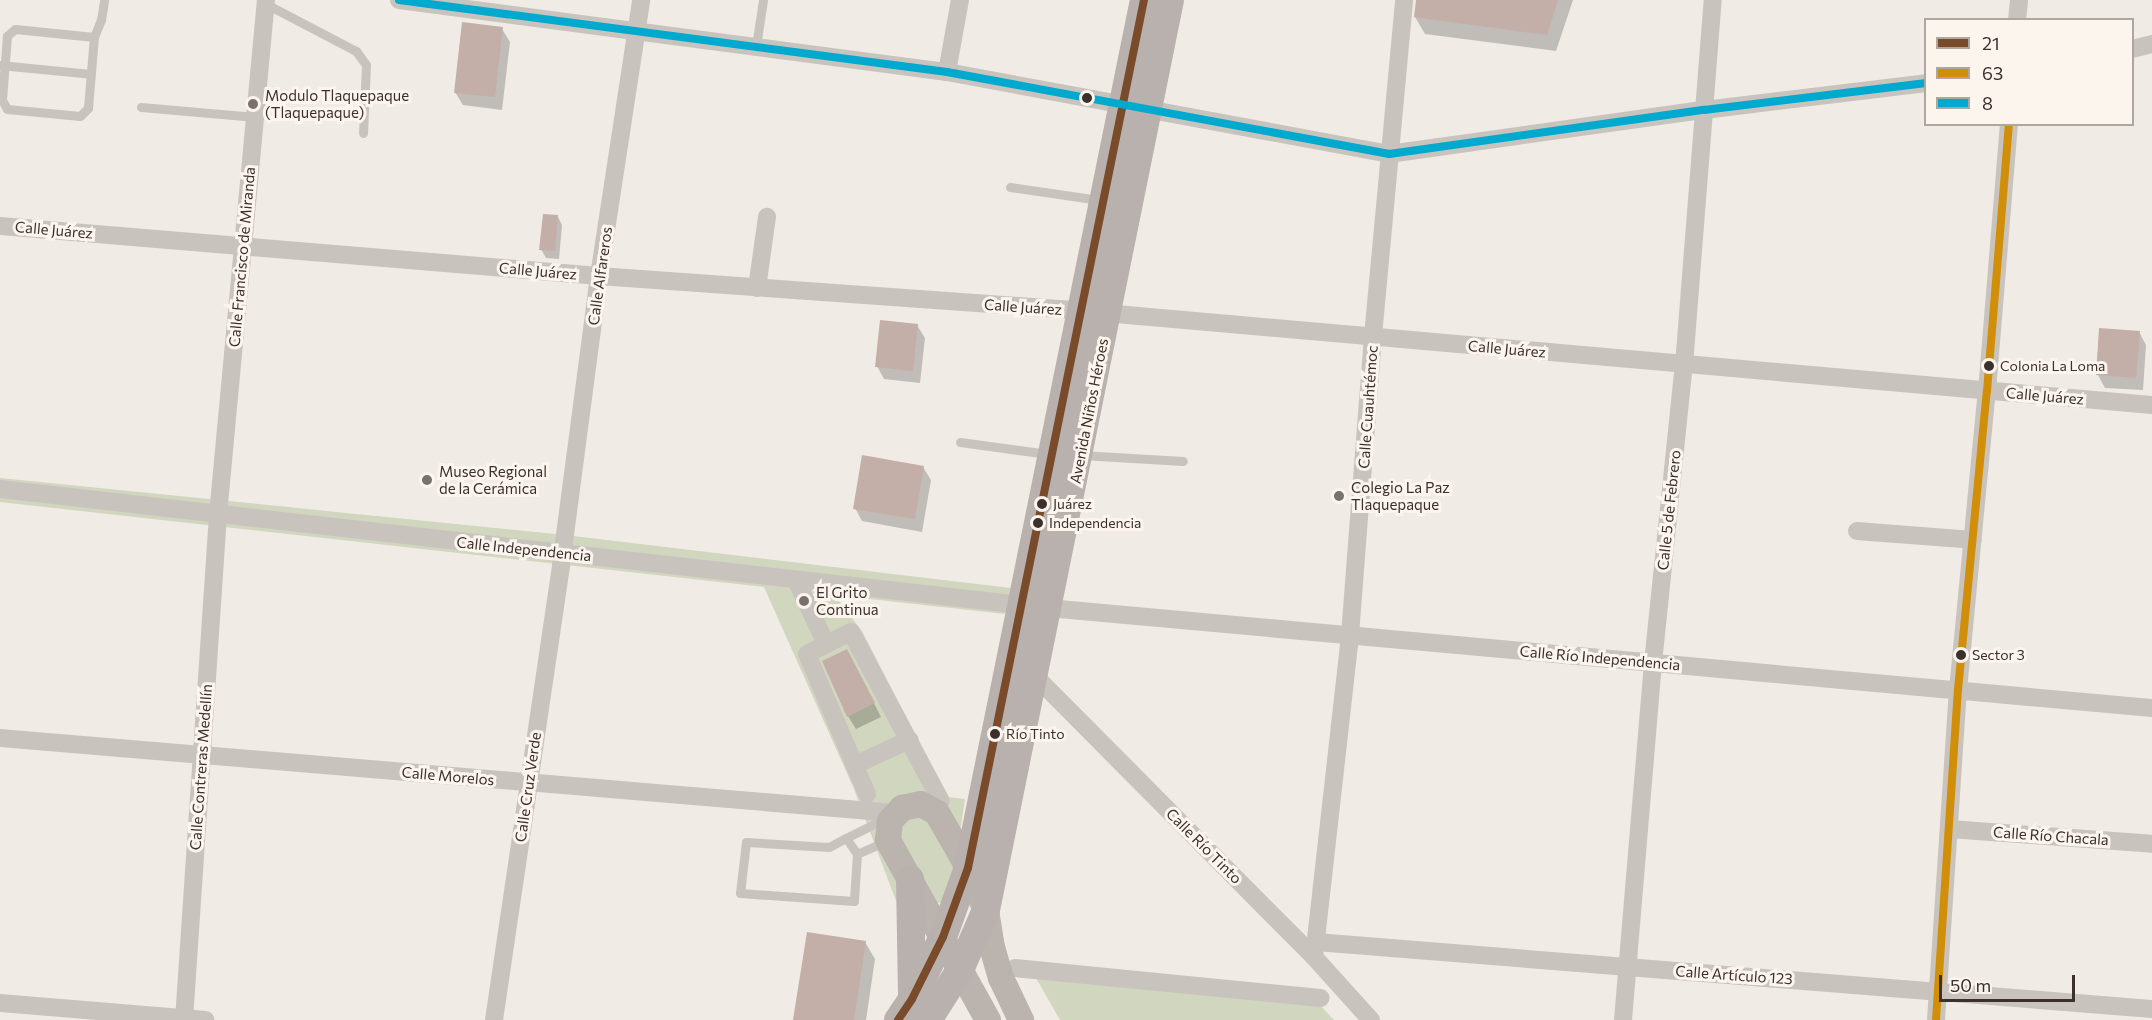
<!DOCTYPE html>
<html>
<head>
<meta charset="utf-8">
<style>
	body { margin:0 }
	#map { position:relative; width:2152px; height:1020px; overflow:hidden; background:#f0ebe5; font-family:Commissioner,sans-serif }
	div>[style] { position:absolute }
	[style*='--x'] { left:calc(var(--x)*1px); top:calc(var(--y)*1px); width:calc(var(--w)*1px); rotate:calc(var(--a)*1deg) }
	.green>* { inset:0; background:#d1d6bf }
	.shadow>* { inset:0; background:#0003 }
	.building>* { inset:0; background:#c3afa7 }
	.lane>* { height:9px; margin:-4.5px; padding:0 4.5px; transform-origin:4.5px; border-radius:4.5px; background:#c9c3be }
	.street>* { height:18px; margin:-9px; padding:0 9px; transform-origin:9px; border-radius:9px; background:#c9c3be }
	.secondary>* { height:26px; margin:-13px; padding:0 13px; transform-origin:13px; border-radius:13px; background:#bab3ae }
	.primary>* { height:28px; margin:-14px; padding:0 14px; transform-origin:14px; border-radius:14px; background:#b8b1ad }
	.bus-1>* { height:8px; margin:-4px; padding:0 4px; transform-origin:4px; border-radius:4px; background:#7a4b2a }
	.bus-2>* { height:8px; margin:-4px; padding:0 4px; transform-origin:4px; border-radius:4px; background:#d18e09 }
	.bus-3>* { height:8px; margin:-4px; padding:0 4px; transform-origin:4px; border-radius:4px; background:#00a9ce }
	.dots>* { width:16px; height:16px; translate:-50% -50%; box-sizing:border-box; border:3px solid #fbf5ee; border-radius:50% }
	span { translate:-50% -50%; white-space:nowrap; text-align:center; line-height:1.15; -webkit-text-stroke:6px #fbf5ee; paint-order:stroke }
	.bus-label { font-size:14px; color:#3b302b }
	.left { translate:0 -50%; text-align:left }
	.poi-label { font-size:15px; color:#3b302b }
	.street-label { font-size:15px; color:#3b302b }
	.legend { position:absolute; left:1924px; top:18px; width:210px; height:108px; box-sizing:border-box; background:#fbf5ee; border:2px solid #aea6a0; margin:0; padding:8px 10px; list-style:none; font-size:18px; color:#3b302b }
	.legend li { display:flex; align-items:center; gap:12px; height:30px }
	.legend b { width:30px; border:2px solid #aea6a0 }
	.scale { position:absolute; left:1939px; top:975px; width:136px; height:27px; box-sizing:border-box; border:3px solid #3b302b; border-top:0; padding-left:8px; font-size:18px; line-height:21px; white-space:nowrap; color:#3b302b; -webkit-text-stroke:4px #fbf5ee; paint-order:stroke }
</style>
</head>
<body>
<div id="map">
	<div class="green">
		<div style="clip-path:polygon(0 478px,565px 535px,1011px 588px,1005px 614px,834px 595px,862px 631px,947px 797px,965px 799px,953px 879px,942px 902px,919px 909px,896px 901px,854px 789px,764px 587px,0 502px)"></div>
		<div style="clip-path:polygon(1036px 978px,1320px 1005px,1334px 1020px,1060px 1020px)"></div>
	</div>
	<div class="shadow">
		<div style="clip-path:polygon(1418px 0,1573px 0,1556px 51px,1425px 34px,1415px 17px)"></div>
		<div style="clip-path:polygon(502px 29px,510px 42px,502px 110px,463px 105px,455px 92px)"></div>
		<div style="clip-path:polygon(558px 217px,562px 225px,559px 259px,546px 258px,541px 249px)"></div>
		<div style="clip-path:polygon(917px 325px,925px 338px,920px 383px,884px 379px,877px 366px)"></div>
		<div style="clip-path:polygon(2139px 332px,2146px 345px,2143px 390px,2105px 388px,2098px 375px)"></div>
		<div style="clip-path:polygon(923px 467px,931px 480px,922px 532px,862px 521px,855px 508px)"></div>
		<div style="clip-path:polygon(854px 664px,881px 717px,856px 729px,848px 716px)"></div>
		<div style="clip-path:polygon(865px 942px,875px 959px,866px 1020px,795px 1020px)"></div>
	</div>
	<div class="building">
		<div style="clip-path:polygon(1416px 0,1558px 0,1547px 35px,1414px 17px)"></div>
		<div style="clip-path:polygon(462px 22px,503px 27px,495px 97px,454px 93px)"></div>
		<div style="clip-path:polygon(543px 214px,558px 215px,555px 251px,539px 250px)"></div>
		<div style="clip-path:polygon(880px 320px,918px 324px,913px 371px,875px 367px)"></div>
		<div style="clip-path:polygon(2099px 328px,2140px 331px,2136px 378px,2096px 375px)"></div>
		<div style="clip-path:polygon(862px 455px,924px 466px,915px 519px,853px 509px)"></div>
		<div style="clip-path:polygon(847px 649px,875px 703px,847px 717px,822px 661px)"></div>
		<div style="clip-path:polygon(807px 932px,866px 941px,854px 1020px,793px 1020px)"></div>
	</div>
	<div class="lane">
		<div style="--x:266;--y:4;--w:102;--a:27.6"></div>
		<div style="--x:356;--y:51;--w:17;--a:54"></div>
		<div style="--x:366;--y:65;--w:68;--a:92.5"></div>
		<div style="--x:94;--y:37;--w:79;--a:-174.2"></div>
		<div style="--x:15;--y:29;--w:11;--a:139"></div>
		<div style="--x:7;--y:36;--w:64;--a:94.5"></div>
		<div style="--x:2;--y:100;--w:10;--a:61"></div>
		<div style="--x:7;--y:109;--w:73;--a:5.5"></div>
		<div style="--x:80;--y:116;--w:11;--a:-45"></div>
		<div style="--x:88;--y:108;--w:71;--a:-85.2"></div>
		<div style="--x:94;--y:37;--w:18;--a:-68"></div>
		<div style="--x:101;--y:20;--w:20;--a:-81"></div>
		<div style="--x:756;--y:46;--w:47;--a:-81.3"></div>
		<div style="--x:0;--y:65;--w:91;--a:5.6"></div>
		<div style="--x:141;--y:107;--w:115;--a:5"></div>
		<div style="--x:1010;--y:187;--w:90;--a:8.3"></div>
		<div style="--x:960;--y:442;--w:89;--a:7.8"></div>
		<div style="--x:1081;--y:455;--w:102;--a:3.4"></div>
		<div style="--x:846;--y:838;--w:19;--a:55"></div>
		<div style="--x:857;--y:854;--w:47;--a:93.7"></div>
		<div style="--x:854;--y:901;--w:114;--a:-176"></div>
		<div style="--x:740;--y:893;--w:51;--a:-83.3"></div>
		<div style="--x:746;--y:842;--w:83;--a:3.4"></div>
		<div style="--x:829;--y:847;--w:19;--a:-28"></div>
		<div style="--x:846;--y:838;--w:47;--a:-26.6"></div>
		<div style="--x:857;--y:854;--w:34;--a:-24"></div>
	</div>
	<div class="street">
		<div style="--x:399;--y:0;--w:553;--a:7.49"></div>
		<div style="--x:947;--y:72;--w:450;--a:10.5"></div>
		<div style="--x:1389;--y:154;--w:318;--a:-8"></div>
		<div style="--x:1704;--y:110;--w:224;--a:-6.9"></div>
		<div style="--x:2017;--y:20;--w:20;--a:-84"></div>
		<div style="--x:2132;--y:49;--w:21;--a:-14"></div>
		<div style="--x:947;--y:72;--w:73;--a:-79.8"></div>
		<div style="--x:0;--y:226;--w:601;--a:4.77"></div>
		<div style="--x:599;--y:276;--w:484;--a:4.1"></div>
		<div style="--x:1082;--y:311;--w:1074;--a:5.02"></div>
		<div style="--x:757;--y:288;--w:72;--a:-82"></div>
		<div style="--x:0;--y:489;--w:1055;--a:6.48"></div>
		<div style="--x:1048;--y:608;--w:1109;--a:5.18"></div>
		<div style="--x:1857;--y:531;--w:116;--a:4.4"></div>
		<div style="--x:796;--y:580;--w:71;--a:64.9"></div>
		<div style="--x:1034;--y:675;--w:397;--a:45.2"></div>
		<div style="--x:1314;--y:957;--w:85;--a:47.9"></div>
		<div style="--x:0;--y:738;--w:898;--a:4.79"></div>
		<div style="--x:855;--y:765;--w:60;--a:-24.8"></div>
		<div style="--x:867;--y:794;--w:152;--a:-113.2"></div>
		<div style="--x:807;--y:654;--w:49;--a:-26.6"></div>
		<div style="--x:851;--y:632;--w:191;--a:62"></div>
		<div style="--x:1950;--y:829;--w:203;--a:4.2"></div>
		<div style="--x:1316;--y:942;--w:839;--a:4.58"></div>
		<div style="--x:1314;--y:957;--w:324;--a:-83.6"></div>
		<div style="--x:1350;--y:635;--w:300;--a:-85.6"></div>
		<div style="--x:1373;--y:336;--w:337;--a:-84.7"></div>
		<div style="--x:1015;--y:968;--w:307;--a:5.6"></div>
		<div style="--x:0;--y:1003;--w:206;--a:4.7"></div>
		<div style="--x:184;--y:1020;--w:506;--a:-86.15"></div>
		<div style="--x:218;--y:515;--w:517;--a:-84.68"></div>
		<div style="--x:494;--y:1020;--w:460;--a:-81.6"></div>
		<div style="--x:561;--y:565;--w:291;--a:-82.5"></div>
		<div style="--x:599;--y:276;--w:279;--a:-81.3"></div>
		<div style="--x:1623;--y:1020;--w:358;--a:-85.2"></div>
		<div style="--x:1653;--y:663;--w:300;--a:-84.1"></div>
		<div style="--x:1684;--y:365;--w:366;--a:-85.5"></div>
		<div style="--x:1936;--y:1020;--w:331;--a:-86.2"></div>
		<div style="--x:1958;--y:690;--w:300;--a:-84.5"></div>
		<div style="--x:1987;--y:391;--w:268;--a:-85.3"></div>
	</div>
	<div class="secondary">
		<div style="--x:988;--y:1020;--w:206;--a:-119.1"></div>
		<div style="--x:888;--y:840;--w:19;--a:-84"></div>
		<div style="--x:890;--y:821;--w:18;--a:-47"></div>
		<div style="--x:902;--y:808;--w:19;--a:-12"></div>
		<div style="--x:921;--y:804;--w:18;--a:29"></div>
		<div style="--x:937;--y:813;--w:52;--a:60"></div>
		<div style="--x:963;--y:858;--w:57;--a:66.1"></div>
		<div style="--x:986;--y:910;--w:37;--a:81"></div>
		<div style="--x:992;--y:947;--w:32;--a:74"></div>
		<div style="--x:1001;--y:978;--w:47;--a:64.5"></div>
	</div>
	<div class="primary">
		<div style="--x:910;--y:879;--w:118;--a:89"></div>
		<div style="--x:898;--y:1020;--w:25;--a:-56"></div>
		<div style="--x:912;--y:999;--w:69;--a:-63.4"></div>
		<div style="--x:943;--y:937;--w:73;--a:-70.1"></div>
		<div style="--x:968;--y:868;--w:886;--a:-78.54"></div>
		<div style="--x:928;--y:1020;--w:59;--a:-57.4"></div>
		<div style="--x:960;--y:970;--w:65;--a:-66.6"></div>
		<div style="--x:986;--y:910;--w:928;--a:-78.57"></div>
	</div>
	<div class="bus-1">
		<div style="--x:898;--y:1020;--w:25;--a:-56"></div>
		<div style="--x:912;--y:999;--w:69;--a:-63.4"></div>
		<div style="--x:943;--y:937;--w:73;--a:-70.1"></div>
		<div style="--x:968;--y:868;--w:886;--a:-78.54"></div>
	</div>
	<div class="bus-2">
		<div style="--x:1936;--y:1020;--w:331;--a:-86.2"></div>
		<div style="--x:1958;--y:690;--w:300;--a:-84.5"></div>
		<div style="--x:1987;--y:391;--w:268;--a:-85.3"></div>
	</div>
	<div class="bus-3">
		<div style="--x:399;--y:0;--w:553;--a:7.49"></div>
		<div style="--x:947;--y:72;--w:450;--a:10.5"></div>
		<div style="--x:1389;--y:154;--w:318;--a:-8"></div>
		<div style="--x:1704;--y:110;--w:224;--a:-6.9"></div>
	</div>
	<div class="dots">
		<div style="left:1087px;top:98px;background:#3b302b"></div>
		<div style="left:253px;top:104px;background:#7a716c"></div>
		<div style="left:1989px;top:366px;background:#3b302b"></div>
		<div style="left:427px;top:480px;background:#7a716c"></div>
		<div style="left:1339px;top:496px;background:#7a716c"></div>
		<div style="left:1042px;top:504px;background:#3b302b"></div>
		<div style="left:1038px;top:523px;background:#3b302b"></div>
		<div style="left:804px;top:601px;background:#7a716c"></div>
		<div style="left:1961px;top:655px;background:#3b302b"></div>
		<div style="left:995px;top:734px;background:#3b302b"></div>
	</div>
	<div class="bus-label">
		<span class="left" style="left:2000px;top:366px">Colonia La Loma</span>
		<span class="left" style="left:1053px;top:504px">Juárez</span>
		<span class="left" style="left:1049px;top:523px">Independencia</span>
		<span class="left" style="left:1972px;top:655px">Sector 3</span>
		<span class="left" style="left:1006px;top:734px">Río Tinto</span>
	</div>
	<div class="poi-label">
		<span class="left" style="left:265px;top:104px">Modulo Tlaquepaque<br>(Tlaquepaque)</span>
		<span class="left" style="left:439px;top:480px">Museo Regional<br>de la Cerámica</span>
		<span class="left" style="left:1351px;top:496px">Colegio La Paz<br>Tlaquepaque</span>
		<span class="left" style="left:816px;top:601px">El Grito<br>Continua</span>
	</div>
	<div class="street-label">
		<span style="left:54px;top:230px;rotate:5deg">Calle Juárez</span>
		<span style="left:242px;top:257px;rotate:-85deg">Calle Francisco de Miranda</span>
		<span style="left:538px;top:271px;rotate:5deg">Calle Juárez</span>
		<span style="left:600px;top:276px;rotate:-82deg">Calle Alfareros</span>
		<span style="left:1023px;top:307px;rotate:4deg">Calle Juárez</span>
		<span style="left:1507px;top:349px;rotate:5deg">Calle Juárez</span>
		<span style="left:2045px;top:396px;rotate:5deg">Calle Juárez</span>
		<span style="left:1368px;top:407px;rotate:-86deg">Calle Cuauhtémoc</span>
		<span style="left:1089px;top:411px;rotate:-79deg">Avenida Niños Héroes</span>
		<span style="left:1669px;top:510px;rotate:-84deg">Calle 5 de Febrero</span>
		<span style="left:524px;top:549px;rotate:6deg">Calle Independencia</span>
		<span style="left:1600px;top:658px;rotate:5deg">Calle Río Independencia</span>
		<span style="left:201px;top:767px;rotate:-86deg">Calle Contreras Medellín</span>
		<span style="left:448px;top:776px;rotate:5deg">Calle Morelos</span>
		<span style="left:528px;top:787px;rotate:-82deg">Calle Cruz Verde</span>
		<span style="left:2051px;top:836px;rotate:4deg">Calle Río Chacala</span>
		<span style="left:1204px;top:846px;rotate:45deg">Calle Río Tinto</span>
		<span style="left:1734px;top:975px;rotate:4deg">Calle Artículo 123</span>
	</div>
	<ul class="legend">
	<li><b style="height:8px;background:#7a4b2a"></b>21</li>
	<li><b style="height:8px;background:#d18e09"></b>63</li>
	<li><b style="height:8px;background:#00a9ce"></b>8</li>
	</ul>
	<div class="scale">50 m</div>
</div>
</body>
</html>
